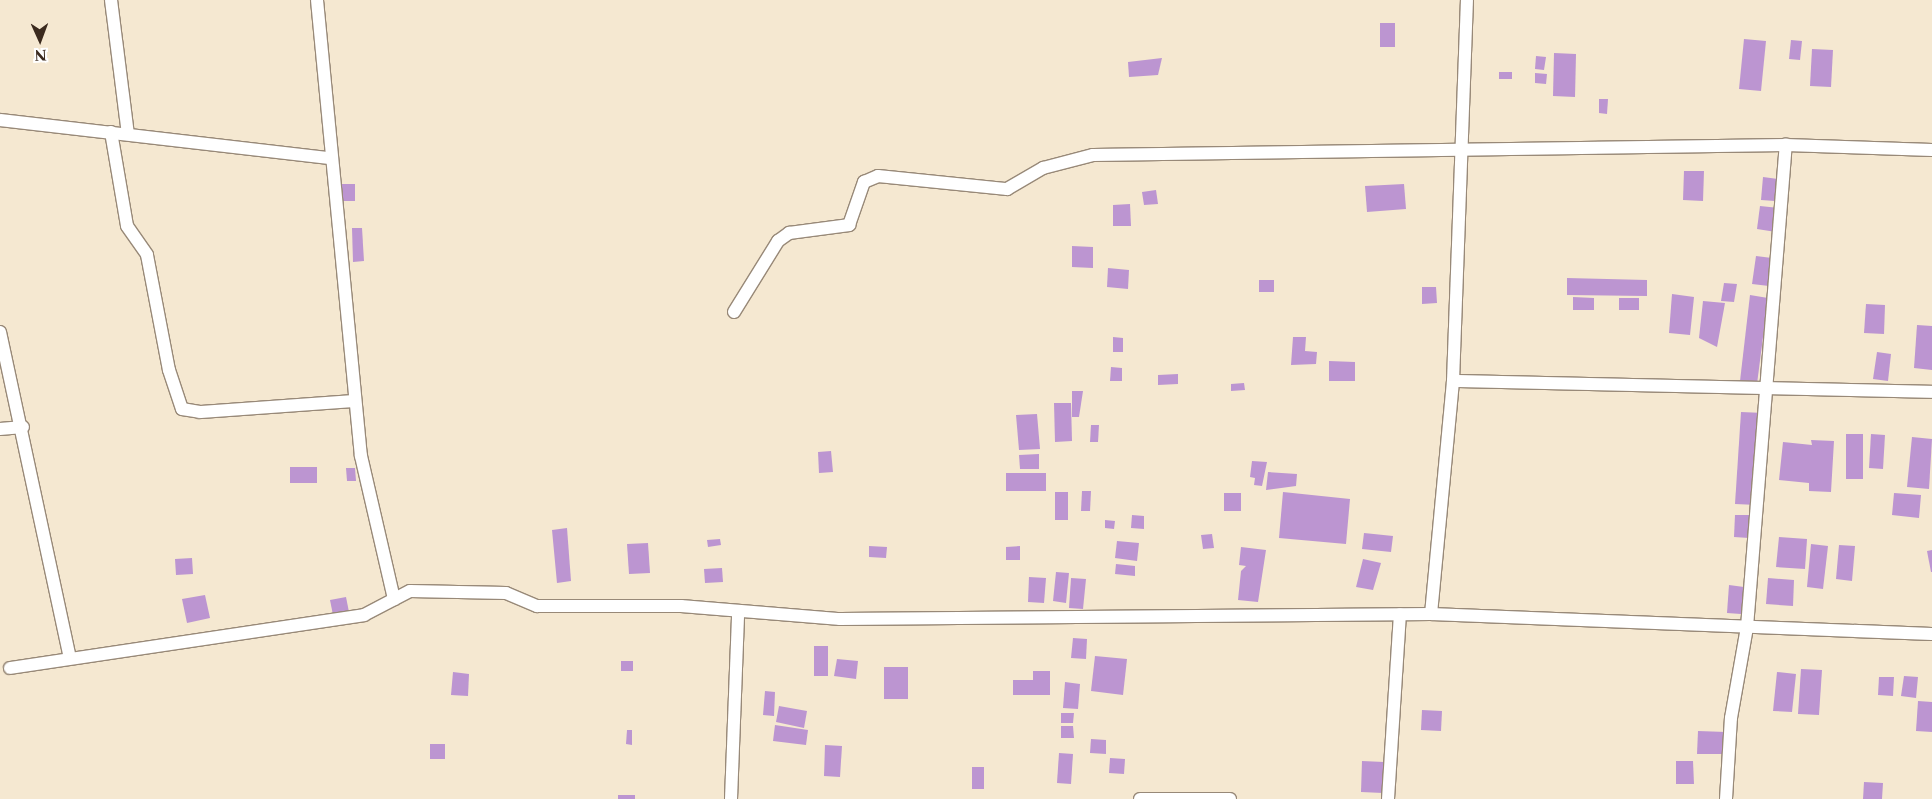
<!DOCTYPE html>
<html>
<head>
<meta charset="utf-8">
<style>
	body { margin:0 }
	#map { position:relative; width:1932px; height:799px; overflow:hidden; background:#f5e8d1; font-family:"Libre Caslon Text",serif }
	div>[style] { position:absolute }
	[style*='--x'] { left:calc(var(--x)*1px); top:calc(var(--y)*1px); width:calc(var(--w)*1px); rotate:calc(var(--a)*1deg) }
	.building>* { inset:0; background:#bc95d1 }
	.roads { filter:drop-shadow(1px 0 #988978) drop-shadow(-1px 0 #988978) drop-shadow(0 1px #988978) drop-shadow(0 -1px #988978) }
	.minor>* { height:12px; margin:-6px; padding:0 6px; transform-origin:6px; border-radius:6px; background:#fff }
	span { translate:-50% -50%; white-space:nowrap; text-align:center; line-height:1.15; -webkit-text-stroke:5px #fff; paint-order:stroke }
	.north { position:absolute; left:15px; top:15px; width:50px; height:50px; -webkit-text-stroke:4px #fff; paint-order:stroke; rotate:178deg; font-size:14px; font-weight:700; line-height:20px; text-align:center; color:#3b2a1e }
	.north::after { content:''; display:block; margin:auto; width:18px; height:22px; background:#3b2a1e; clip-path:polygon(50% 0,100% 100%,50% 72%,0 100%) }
</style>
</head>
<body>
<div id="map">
	<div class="building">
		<div style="clip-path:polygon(1380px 23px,1395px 23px,1395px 47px,1380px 47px)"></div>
		<div style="clip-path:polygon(1744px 39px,1766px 41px,1761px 91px,1739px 89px)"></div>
		<div style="clip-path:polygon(1791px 40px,1802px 41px,1800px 60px,1789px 59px)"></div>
		<div style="clip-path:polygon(1812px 49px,1833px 50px,1831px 87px,1810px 86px)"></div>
		<div style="clip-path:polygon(1554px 53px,1576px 54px,1575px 97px,1553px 96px)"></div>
		<div style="clip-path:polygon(1536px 56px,1546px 57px,1544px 70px,1535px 69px)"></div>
		<div style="clip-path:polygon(1162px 58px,1158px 75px,1129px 77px,1128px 62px)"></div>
		<div style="clip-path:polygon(1499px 72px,1512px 72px,1512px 79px,1499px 79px)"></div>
		<div style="clip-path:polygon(1535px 73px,1547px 74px,1546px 84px,1535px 83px)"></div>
		<div style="clip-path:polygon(1599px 99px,1608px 99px,1607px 114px,1599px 113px)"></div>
		<div style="clip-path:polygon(1684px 171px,1704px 171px,1703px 201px,1683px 200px)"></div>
		<div style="clip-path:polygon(1763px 177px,1778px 179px,1775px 201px,1761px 200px)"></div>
		<div style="clip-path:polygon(341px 184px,355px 184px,355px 201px,340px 201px)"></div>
		<div style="clip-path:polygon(1404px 184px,1406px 209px,1367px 212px,1365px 186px)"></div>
		<div style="clip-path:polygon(1156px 190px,1158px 204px,1144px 205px,1142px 192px)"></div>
		<div style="clip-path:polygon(1130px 204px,1131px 226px,1113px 226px,1113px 205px)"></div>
		<div style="clip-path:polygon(1760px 206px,1779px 208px,1776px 232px,1757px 229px)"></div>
		<div style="clip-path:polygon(352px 228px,362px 228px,364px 261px,353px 262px)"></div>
		<div style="clip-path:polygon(1072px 246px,1093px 247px,1093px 268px,1072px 267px)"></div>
		<div style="clip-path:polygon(1756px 256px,1772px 258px,1769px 286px,1752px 284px)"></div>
		<div style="clip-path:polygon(1108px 268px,1129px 270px,1128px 289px,1107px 287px)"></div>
		<div style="clip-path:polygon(1567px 278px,1647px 280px,1647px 296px,1567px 295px)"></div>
		<div style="clip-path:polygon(1259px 280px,1274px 280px,1274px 292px,1259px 292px)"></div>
		<div style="clip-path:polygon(1724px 283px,1737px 284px,1734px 302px,1721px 301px)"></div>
		<div style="clip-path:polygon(1422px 287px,1436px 287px,1437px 303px,1422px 304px)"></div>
		<div style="clip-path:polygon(1672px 294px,1694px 297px,1690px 335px,1669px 333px)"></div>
		<div style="clip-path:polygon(1750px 295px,1768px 298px,1757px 384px,1740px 381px)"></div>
		<div style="clip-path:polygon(1573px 297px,1594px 298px,1594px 310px,1573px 310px)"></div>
		<div style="clip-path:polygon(1619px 298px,1639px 298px,1639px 310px,1619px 310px)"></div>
		<div style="clip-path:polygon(1703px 301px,1725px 303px,1717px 347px,1699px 338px)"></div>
		<div style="clip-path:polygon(1866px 304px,1885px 305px,1884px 334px,1864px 333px)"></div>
		<div style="clip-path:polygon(1917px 325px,1932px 326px,1932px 370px,1914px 368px)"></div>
		<div style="clip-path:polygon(1113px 337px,1123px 338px,1123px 352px,1113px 352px)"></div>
		<div style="clip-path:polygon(1293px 337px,1306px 337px,1305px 351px,1317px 352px,1316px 364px,1291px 365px)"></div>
		<div style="clip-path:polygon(1877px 352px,1891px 354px,1888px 381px,1873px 379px)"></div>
		<div style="clip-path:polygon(1329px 361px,1355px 362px,1355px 381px,1329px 381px)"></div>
		<div style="clip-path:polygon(1111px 367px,1122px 368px,1122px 381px,1110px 381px)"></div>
		<div style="clip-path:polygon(1178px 374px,1178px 384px,1158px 385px,1158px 375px)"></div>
		<div style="clip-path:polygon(1244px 383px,1245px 390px,1231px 391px,1231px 384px)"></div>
		<div style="clip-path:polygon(1072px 391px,1083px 391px,1079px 417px,1072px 417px)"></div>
		<div style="clip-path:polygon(1054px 403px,1071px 403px,1072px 441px,1055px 442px)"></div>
		<div style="clip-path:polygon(1741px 412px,1764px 413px,1757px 505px,1735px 504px)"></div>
		<div style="clip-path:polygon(1037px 414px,1040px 449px,1019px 450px,1016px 415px)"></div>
		<div style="clip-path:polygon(1091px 425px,1099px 425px,1098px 442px,1090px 442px)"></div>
		<div style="clip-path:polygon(1846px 434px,1863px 434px,1863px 479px,1846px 479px)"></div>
		<div style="clip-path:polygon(1871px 434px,1885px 435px,1883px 469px,1869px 468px)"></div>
		<div style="clip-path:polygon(1912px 437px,1932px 439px,1929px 489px,1907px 487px)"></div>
		<div style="clip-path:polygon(1811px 440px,1834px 441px,1831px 492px,1809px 491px,1809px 483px,1779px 480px,1783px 442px,1812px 445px)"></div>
		<div style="clip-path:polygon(831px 451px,833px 472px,819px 473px,818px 452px)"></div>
		<div style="clip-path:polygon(1039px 454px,1039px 469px,1020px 469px,1019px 455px)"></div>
		<div style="clip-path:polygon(1252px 461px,1267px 462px,1262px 486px,1254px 485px,1255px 478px,1250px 477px)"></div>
		<div style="clip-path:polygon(290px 467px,317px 467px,317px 483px,290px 483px)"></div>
		<div style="clip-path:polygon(346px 468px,355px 468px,356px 481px,347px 481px)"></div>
		<div style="clip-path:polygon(1268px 472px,1297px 474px,1296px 486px,1266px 490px)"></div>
		<div style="clip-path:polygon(1006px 473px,1046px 473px,1046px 491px,1006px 491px)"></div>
		<div style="clip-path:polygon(1082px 491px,1091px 491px,1090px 511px,1081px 511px)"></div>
		<div style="clip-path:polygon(1055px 492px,1068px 492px,1068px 520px,1055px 520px)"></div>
		<div style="clip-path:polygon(1283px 492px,1350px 499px,1346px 544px,1279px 538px)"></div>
		<div style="clip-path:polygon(1224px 493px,1241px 493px,1241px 511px,1224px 511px)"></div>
		<div style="clip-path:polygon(1894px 493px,1921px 495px,1919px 518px,1892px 515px)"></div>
		<div style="clip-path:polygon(1132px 515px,1144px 516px,1144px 529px,1131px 528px)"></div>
		<div style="clip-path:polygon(1735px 515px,1750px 515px,1749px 538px,1734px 537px)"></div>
		<div style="clip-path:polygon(1105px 520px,1115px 521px,1114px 529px,1105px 528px)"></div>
		<div style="clip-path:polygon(567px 528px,571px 581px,557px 583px,552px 530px)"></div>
		<div style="clip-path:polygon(1364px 533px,1393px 536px,1391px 552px,1362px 549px)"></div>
		<div style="clip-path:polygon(1212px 534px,1214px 548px,1203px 549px,1201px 535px)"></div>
		<div style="clip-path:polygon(1779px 537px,1807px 539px,1805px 569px,1776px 567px)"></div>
		<div style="clip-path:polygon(720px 539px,721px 545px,708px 547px,707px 540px)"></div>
		<div style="clip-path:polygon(1117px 541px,1139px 543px,1137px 561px,1115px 558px)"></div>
		<div style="clip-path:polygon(648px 543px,650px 573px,629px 574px,627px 544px)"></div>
		<div style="clip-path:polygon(1811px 544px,1828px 546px,1823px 589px,1807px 587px)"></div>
		<div style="clip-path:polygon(1839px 545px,1855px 546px,1852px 581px,1836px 579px)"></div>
		<div style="clip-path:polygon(869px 546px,887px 547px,886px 558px,869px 557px)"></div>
		<div style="clip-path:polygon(1020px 546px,1020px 560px,1006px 560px,1006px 547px)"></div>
		<div style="clip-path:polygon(1241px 547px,1266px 550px,1258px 602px,1238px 600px,1241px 571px,1246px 566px,1239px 565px)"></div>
		<div style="clip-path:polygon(1932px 550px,1932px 572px,1931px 572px,1927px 551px)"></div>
		<div style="clip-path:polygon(192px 558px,193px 574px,176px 575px,175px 559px)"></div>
		<div style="clip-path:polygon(1363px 559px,1381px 563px,1373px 590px,1356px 587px)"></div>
		<div style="clip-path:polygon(1116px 564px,1135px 566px,1135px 576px,1115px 574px)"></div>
		<div style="clip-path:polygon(722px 568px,723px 582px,705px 583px,704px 569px)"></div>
		<div style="clip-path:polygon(1056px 572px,1069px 573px,1066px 603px,1053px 601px)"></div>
		<div style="clip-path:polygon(1029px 577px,1046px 578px,1044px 603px,1028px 602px)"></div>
		<div style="clip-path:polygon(1071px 578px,1086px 579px,1083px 609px,1069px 608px)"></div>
		<div style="clip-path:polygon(1768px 578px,1794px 580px,1793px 606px,1766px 604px)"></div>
		<div style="clip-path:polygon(1729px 585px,1744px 587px,1741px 614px,1727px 613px)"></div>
		<div style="clip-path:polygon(205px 595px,210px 618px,187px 623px,182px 599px)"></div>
		<div style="clip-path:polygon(346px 597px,349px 612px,333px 615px,330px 600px)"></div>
		<div style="clip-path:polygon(1073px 638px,1087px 639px,1086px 659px,1071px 658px)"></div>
		<div style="clip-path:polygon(814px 646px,828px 646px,828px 676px,814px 676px)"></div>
		<div style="clip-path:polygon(1095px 656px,1127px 659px,1123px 695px,1091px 691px)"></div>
		<div style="clip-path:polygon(837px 659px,858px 661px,856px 679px,834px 676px)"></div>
		<div style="clip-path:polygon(621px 661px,633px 661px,633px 671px,621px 671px)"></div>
		<div style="clip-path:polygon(884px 667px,908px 667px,908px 699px,884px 699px)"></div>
		<div style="clip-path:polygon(1801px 669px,1822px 670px,1819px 715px,1798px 714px)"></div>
		<div style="clip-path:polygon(1033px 671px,1050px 671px,1050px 695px,1013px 695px,1013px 680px,1033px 680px)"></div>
		<div style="clip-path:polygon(453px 672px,469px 674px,468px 696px,451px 695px)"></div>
		<div style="clip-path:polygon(1777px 672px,1796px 674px,1792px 712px,1773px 711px)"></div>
		<div style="clip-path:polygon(1904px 676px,1918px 677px,1916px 698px,1901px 696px)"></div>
		<div style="clip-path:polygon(1879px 677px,1894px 677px,1893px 696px,1878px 695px)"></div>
		<div style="clip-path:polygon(1065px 682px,1080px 684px,1078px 709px,1063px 708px)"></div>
		<div style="clip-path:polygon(765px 691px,775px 692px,774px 716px,763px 715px)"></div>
		<div style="clip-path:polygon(1918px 701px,1932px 702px,1932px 732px,1916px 731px)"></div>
		<div style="clip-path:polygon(779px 706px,807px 711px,804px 728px,776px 722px)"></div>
		<div style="clip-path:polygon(1422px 710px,1442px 711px,1441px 731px,1421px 730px)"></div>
		<div style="clip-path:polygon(1061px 713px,1074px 713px,1073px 723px,1061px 723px)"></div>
		<div style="clip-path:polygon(775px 725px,808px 730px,806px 745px,773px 741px)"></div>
		<div style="clip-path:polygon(1061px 726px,1073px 726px,1074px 738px,1061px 738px)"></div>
		<div style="clip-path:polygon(627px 730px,632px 730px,632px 745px,626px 744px)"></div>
		<div style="clip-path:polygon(1698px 731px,1726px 732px,1725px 754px,1697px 754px)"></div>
		<div style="clip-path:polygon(1091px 739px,1106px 740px,1106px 754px,1090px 753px)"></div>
		<div style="clip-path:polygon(430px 744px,445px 744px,445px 759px,430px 759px)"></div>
		<div style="clip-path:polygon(825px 745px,842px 746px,840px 777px,824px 776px)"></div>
		<div style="clip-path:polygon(1059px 753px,1073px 754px,1071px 784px,1057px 783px)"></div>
		<div style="clip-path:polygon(1110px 758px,1125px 759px,1124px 774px,1109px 773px)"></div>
		<div style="clip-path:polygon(1362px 761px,1384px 762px,1383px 793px,1361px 792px)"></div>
		<div style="clip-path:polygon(1676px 761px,1693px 761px,1694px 784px,1676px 784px)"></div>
		<div style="clip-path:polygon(972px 767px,984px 767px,984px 789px,972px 789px)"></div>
		<div style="clip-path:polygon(1864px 782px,1883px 783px,1882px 799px,1863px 799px)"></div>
		<div style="clip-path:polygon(618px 795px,635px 795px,635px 799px,618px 799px)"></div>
	</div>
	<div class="roads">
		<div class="minor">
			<div style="--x:111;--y:0;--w:135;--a:82.8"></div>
			<div style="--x:317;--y:0;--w:458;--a:84.5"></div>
			<div style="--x:361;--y:456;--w:147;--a:77"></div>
			<div style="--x:0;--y:120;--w:332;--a:6.6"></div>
			<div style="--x:111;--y:132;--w:95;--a:80.3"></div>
			<div style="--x:127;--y:226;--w:35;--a:55"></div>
			<div style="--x:147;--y:255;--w:117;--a:79.2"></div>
			<div style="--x:169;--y:370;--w:41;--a:71.6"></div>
			<div style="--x:182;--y:409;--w:18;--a:9"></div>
			<div style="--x:200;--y:412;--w:155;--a:-4.1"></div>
			<div style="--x:734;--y:312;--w:84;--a:-58.2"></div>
			<div style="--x:778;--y:241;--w:14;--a:-36"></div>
			<div style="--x:789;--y:233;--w:61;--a:-7.6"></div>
			<div style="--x:849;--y:225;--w:46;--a:-70.8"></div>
			<div style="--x:864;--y:182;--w:15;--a:-23"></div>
			<div style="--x:878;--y:176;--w:130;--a:5.8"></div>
			<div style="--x:1007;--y:189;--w:42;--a:-30.3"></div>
			<div style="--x:1043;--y:168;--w:52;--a:-14.6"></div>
			<div style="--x:1093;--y:155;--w:693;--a:-0.83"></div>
			<div style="--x:1786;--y:145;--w:146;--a:2"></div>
			<div style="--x:0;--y:332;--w:333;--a:77.9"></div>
			<div style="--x:1453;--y:381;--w:479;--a:1.3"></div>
			<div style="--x:0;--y:429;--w:23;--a:-5"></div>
			<div style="--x:1431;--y:614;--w:234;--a:-84.6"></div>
			<div style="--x:1453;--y:381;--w:381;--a:-87.9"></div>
			<div style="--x:10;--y:668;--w:358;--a:-8.5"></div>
			<div style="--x:364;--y:615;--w:52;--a:-27.6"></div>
			<div style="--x:410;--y:591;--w:96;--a:1.2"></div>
			<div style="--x:506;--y:593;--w:34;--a:23"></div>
			<div style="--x:537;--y:606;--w:144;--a:0"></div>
			<div style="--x:681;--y:606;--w:160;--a:4.7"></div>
			<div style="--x:840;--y:619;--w:591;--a:-0.48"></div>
			<div style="--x:1431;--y:614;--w:501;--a:2.29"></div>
			<div style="--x:731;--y:799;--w:186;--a:-87.8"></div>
			<div style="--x:1140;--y:799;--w:90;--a:0"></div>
			<div style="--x:1388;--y:799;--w:185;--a:-86.3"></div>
			<div style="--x:1726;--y:799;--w:81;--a:-86.5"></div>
			<div style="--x:1731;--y:718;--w:92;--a:-80"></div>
			<div style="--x:1747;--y:627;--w:484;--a:-85.4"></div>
		</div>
	</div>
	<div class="north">N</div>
</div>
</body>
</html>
